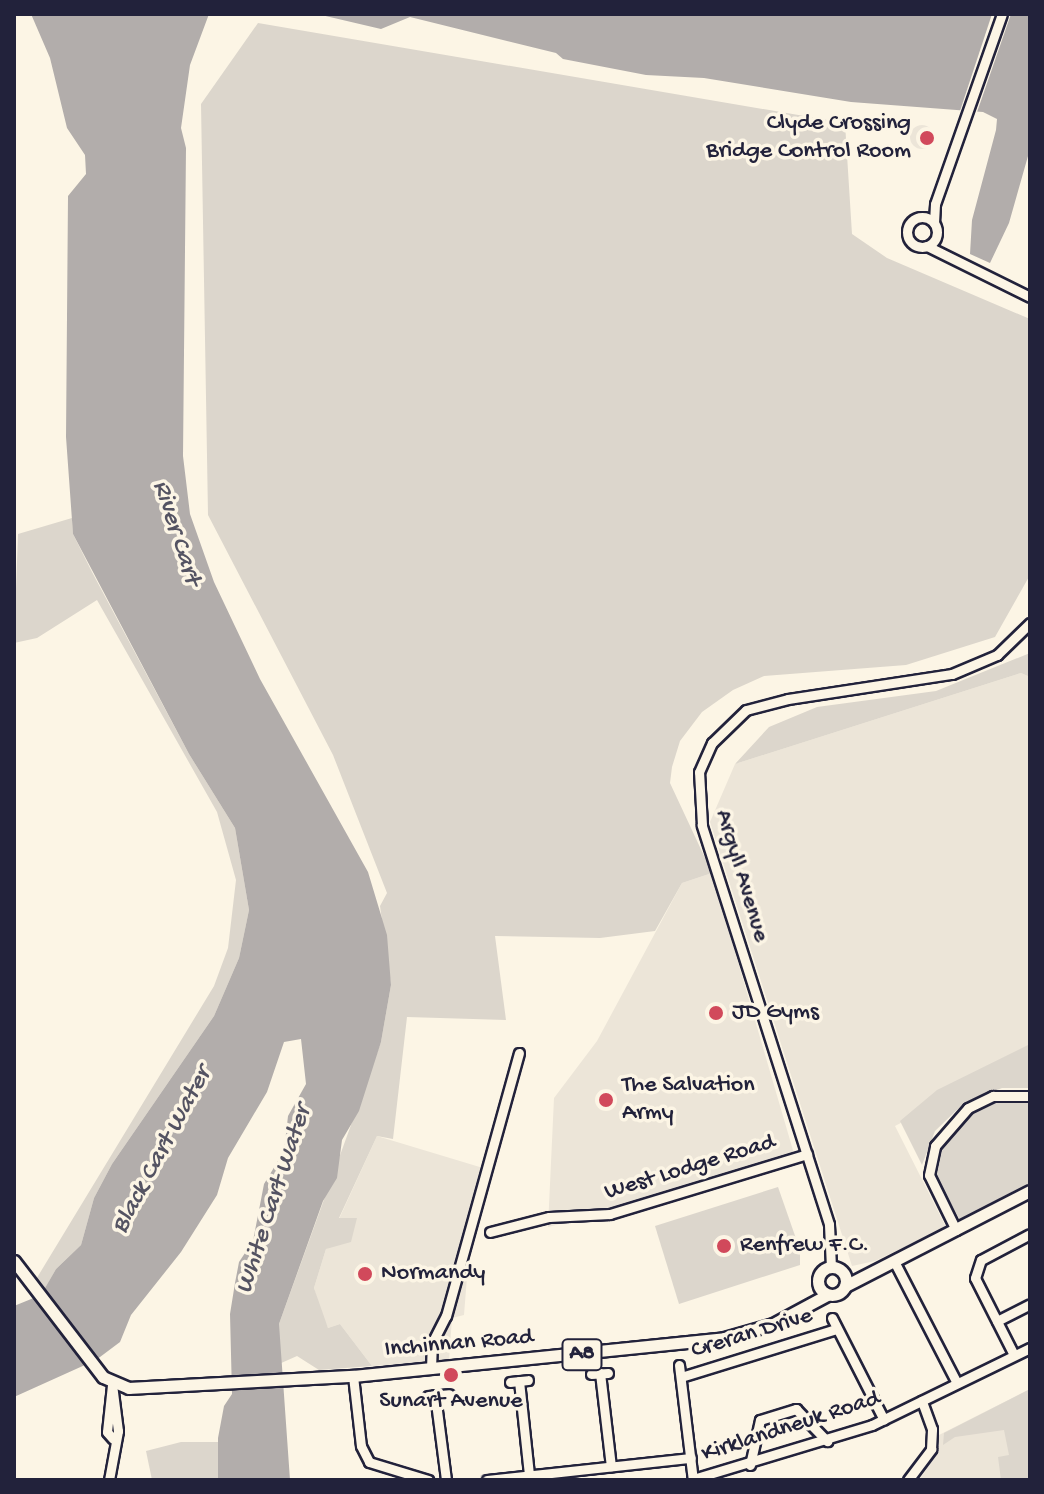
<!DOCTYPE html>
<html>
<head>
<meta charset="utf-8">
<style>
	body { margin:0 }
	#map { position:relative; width:1044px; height:1494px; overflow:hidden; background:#fcf5e5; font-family:"Gochi Hand",sans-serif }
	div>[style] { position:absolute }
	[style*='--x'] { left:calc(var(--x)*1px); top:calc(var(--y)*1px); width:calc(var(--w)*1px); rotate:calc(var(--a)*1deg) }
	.built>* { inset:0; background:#ece5d8 }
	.round { border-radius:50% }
	.green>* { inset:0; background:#dcd6cc }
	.water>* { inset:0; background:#b2adab }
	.pier>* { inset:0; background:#fcf5e5 }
	.roads { filter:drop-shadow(2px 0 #22223b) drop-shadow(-2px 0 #22223b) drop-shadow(0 2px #22223b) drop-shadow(0 -2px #22223b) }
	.minor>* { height:9px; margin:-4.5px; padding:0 4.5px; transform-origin:4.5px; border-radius:4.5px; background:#fcf5e5 }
	.minor>.ring { margin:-4.5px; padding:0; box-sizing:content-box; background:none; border:9px solid #fcf5e5; border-radius:50% }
	.major>* { height:11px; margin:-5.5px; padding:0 5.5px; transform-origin:5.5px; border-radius:5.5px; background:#fcf5e5 }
	.major>.ring { margin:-5.5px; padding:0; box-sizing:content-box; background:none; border:11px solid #fcf5e5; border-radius:50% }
	.dots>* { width:22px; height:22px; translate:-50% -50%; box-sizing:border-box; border:4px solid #fcf5e5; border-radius:50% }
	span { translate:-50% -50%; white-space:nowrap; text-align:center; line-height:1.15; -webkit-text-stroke:7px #fcf5e5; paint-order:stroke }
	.shield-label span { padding:2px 6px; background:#fcf5e5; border:2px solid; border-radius:6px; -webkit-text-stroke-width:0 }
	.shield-label { font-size:22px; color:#22223b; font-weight:700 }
	.poi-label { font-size:24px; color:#22223b }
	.right { translate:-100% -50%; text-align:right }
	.left { translate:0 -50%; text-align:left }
	.street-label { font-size:24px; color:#22223b }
	.water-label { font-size:26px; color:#545362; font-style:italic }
	.frame { position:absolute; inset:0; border:16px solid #22223b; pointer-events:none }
</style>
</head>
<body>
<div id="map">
	<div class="built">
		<div class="round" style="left:910px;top:125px;width:24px;height:24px"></div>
		<div style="clip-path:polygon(1021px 673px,1030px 677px,1030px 1055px,895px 1126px,946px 1227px,875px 1261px,852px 1266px,710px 822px,735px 764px)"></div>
		<div style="clip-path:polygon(712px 873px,797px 1164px,548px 1227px,554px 1098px,597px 1041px,682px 883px)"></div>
		<div style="clip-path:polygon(377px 1136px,493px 1171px,468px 1265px,464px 1315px,452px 1318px,449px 1361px,372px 1366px,340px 1324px,328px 1328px,322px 1315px,314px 1288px,326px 1249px,334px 1244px,339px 1219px)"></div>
		<div style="clip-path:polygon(1030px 1389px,1030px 1480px,919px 1480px,932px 1461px,937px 1436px)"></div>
	</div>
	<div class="green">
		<div style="clip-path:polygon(258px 23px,845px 123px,852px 234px,887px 258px,1030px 319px,1030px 575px,995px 637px,906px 665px,764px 676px,733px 690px,702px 712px,680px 741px,672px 767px,670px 783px,712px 873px,682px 883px,655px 931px,600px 938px,495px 936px,506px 1020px,407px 1017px,393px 1139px,377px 1136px,339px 1218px,357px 1218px,351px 1242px,326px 1249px,314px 1288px,328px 1328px,340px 1324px,372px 1366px,319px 1370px,297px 1356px,279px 1364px,279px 1324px,381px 1042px,391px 985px,380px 906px,387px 893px,333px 755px,208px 515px,201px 104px)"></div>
		<div style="clip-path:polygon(72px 518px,73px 534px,92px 572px,189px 754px,235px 828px,249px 910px,239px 958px,214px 1016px,112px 1164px,94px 1198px,81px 1245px,56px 1269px,43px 1292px,35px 1281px,214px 986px,228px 948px,236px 880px,217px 812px,97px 600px,37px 638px,14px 643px,18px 534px)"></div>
		<div style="clip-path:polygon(1030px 653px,1030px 677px,1021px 673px,735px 764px,769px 727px,817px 707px,936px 691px)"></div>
		<div style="clip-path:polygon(1030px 1044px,1030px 1088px,1002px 1088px,964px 1103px,935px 1131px,922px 1165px,900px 1121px,937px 1090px)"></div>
		<div style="clip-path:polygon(1030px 1100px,1030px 1182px,960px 1220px,933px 1171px,946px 1135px,966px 1115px,995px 1103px)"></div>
		<div style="clip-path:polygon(778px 1187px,800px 1250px,800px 1265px,679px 1304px,655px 1226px)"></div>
		<div style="clip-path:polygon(1030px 1389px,1030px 1480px,1001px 1480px,998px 1457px,1009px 1455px,1004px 1430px,955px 1437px,943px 1445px,944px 1433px)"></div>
		<div style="clip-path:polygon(181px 1442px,218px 1442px,220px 1480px,152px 1480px,146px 1451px)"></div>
	</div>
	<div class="water">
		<div style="clip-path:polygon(31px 14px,209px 14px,190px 65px,181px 128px,186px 148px,183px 456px,190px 514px,214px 582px,260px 679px,368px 872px,387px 935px,391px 985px,381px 1042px,359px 1111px,342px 1140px,337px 1178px,323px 1201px,279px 1324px,290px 1480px,218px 1480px,218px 1438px,224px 1406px,232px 1394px,230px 1314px,235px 1283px,239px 1262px,253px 1241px,264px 1184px,284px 1151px,288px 1116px,306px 1084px,301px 1039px,284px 1042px,267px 1092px,228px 1158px,217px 1195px,181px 1252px,131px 1315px,120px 1342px,96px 1360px,14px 1397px,14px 1306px,41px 1295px,56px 1269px,81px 1245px,94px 1198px,112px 1164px,214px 1016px,239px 958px,249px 910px,235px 828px,189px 754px,73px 534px,66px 437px,68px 196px,86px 174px,85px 155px,67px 128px,50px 58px)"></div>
		<div style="clip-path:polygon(317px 14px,1030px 14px,1030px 149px,1009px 223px,990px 263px,970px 254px,972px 220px,996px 130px,997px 119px,983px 112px,851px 102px,704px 78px,646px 75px,563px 59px,556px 53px,410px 17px,381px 29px)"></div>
	</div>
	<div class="pier">
		<div style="clip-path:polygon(992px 14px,1011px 14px,976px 115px,959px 114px)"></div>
	</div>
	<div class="roads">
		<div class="minor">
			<div class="ring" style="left:907px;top:217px;width:21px;height:21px"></div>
			<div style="--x:934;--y:223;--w:19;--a:-87"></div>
			<div style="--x:935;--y:204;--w:201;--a:-70.6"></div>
			<div style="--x:927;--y:246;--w:115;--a:26.3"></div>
			<div style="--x:956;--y:1230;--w:61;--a:-116.1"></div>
			<div style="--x:929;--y:1175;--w:30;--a:-78"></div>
			<div style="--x:935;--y:1146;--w:50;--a:-49"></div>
			<div style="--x:968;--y:1108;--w:28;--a:-26"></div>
			<div style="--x:993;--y:1096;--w:37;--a:0"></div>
			<div style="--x:490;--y:1232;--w:61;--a:-14.3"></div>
			<div style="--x:549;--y:1217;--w:61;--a:-2.8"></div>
			<div style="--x:610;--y:1214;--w:206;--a:-16.9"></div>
			<div style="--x:895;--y:1263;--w:135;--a:62.7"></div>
			<div style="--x:831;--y:1267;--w:43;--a:-92.7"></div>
			<div style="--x:829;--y:1224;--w:419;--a:-107.7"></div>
			<div style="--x:702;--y:825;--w:53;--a:-93.2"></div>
			<div style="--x:699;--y:772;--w:32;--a:-66"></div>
			<div style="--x:712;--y:743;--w:47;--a:-44.1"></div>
			<div style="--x:746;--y:710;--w:43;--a:-14.7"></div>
			<div style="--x:788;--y:699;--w:166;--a:-8.7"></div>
			<div style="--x:952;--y:674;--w:49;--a:-22.9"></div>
			<div style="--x:997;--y:655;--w:46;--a:-44.1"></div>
			<div style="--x:832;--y:1318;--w:114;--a:63"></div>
			<div style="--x:997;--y:1321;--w:37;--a:-27"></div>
			<div style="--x:1013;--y:1353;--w:84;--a:-116.9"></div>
			<div style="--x:975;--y:1278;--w:19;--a:-72"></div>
			<div style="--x:981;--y:1260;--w:55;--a:-28"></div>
			<div style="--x:679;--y:1365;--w:116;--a:83.1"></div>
			<div style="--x:431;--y:1369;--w:26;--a:-88"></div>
			<div style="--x:432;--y:1343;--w:30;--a:-63"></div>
			<div style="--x:446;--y:1316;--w:273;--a:-74.5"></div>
			<div style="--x:600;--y:1373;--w:94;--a:83.3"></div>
			<div style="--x:591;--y:1374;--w:17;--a:-3"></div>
			<div style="--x:353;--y:1376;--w:70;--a:83.5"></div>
			<div style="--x:361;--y:1446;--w:18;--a:63"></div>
			<div style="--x:369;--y:1462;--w:62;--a:17"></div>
			<div style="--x:681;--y:1377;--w:162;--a:-17.2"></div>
			<div style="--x:519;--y:1381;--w:95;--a:83.9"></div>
			<div style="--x:510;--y:1382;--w:18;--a:-6"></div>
			<div style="--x:112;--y:1385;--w:47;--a:96.1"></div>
			<div style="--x:107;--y:1432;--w:9;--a:49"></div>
			<div style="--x:435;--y:1395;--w:86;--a:82.6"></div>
			<div style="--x:428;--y:1396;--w:21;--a:-5"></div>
			<div style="--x:750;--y:1465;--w:46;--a:-77.5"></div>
			<div style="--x:760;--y:1420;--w:38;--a:-17"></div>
			<div style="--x:796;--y:1409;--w:45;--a:45.9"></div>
			<div style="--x:693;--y:1479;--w:187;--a:-16.8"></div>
			<div style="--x:872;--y:1425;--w:176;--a:-26"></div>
			<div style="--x:109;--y:1480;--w:50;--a:-79.6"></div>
			<div style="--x:118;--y:1431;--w:47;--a:-97.3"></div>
			<div style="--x:487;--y:1480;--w:205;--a:-6.2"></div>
			<div style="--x:908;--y:1480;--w:39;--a:-53"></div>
			<div style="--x:931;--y:1449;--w:20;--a:-87"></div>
			<div style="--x:932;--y:1429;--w:30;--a:-110"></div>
		</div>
		<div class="major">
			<div style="--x:14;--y:1261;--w:146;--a:52.5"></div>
			<div style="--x:103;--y:1377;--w:28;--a:23"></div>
			<div style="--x:129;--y:1388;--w:224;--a:-3.1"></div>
			<div style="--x:353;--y:1376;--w:373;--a:-5.8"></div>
			<div style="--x:724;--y:1338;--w:51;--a:-15.9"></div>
			<div style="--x:773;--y:1324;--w:61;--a:-28.2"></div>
			<div class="ring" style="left:818px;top:1267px;width:17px;height:17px"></div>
			<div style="--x:845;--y:1286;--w:208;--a:-27.2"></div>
		</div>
	</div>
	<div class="dots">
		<div style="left:927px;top:138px;background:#d1495b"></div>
		<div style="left:716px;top:1013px;background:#d1495b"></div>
		<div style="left:606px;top:1100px;background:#d1495b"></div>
		<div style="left:724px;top:1246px;background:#d1495b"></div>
		<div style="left:365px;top:1274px;background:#d1495b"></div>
		<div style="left:451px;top:1375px;background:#d1495b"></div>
	</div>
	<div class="shield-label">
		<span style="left:582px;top:1355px">A8</span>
	</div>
	<div class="poi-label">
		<span class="right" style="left:911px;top:138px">Clyde Crossing<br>Bridge Control Room</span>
		<span class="left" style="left:732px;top:1013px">JD Gyms</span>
		<span class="left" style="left:622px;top:1100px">The Salvation<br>Army</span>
		<span class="left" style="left:740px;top:1246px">Renfrew F.C.</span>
		<span class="left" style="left:381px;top:1274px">Normandy</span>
		<span style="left:451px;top:1402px">Sunart Avenue</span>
	</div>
	<div class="street-label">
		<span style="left:741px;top:876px;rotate:73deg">Argyll Avenue</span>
		<span style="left:690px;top:1168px;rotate:-17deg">West Lodge Road</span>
		<span style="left:752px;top:1334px;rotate:-17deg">Creran Drive</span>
		<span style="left:459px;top:1344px;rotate:-5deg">Inchinnan Road</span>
		<span style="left:791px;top:1427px;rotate:-18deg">Kirklandneuk Road</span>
	</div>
	<div class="water-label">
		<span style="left:175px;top:533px;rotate:72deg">River Cart</span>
		<span style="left:163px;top:1151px;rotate:-62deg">Black Cart Water</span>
		<span style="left:275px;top:1200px;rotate:-72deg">White Cart Water</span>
	</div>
	<div class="frame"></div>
</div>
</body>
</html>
